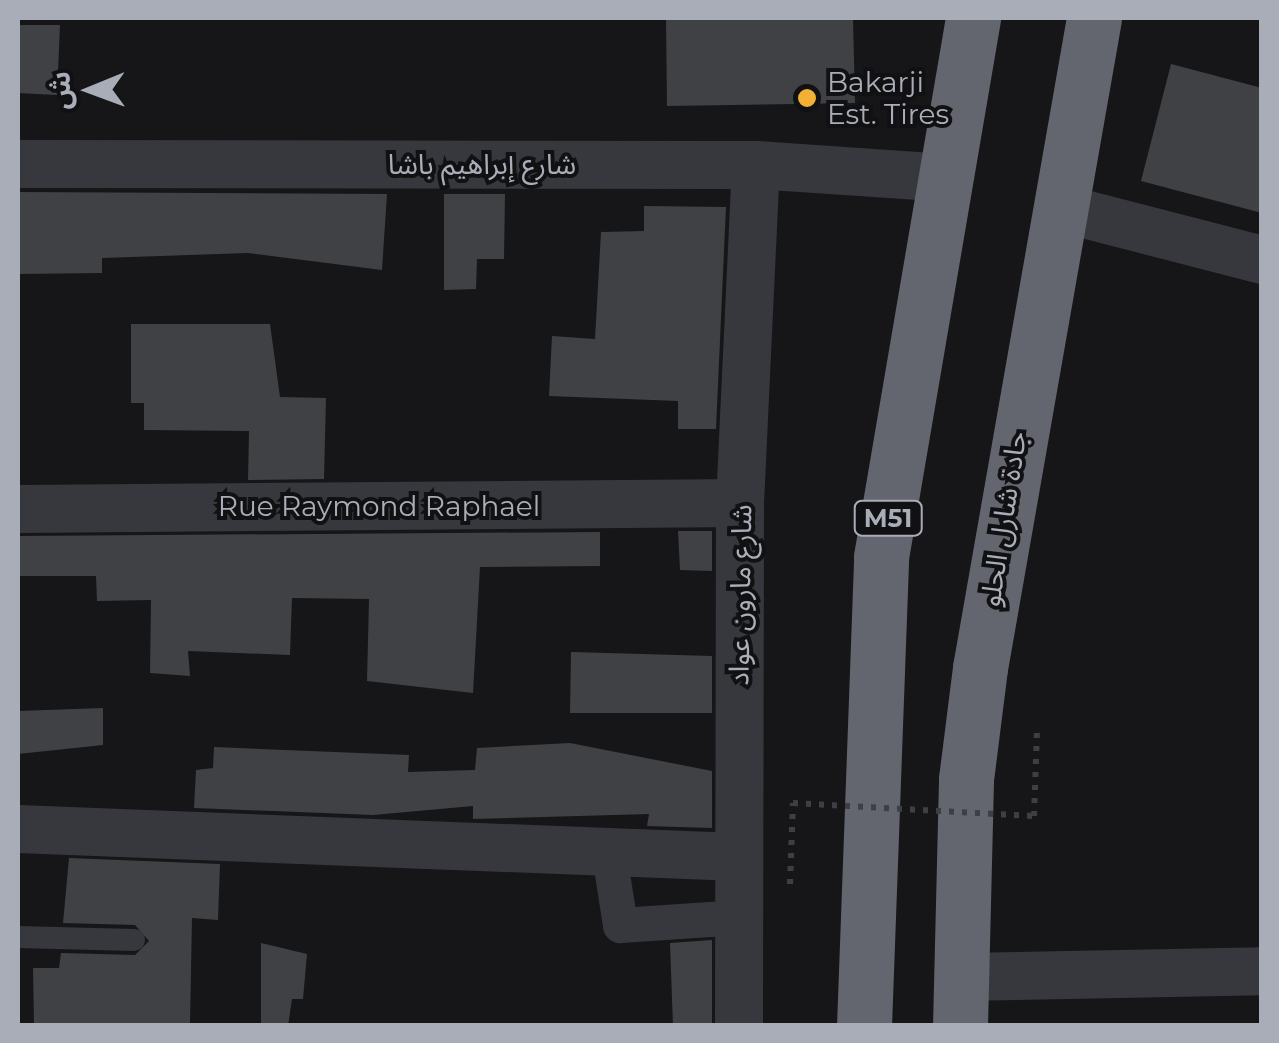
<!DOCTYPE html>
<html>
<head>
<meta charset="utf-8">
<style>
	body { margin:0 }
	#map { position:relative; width:1279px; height:1043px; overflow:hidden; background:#161618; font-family:Montserrat,"Noto Sans Arabic",sans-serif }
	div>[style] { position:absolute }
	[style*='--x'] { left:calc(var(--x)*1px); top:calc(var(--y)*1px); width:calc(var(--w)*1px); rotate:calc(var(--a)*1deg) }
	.building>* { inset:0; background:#404145 }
	.path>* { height:6px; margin-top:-3px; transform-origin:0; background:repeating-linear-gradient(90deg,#3d3f44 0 5px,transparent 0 13px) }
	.service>* { height:22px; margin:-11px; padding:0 11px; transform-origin:11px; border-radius:11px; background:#37383d }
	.pedestrian>* { height:35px; margin:-17.5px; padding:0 17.5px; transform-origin:17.5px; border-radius:17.5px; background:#37383d }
	.minor>* { height:48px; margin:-24px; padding:0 24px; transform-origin:24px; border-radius:24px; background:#37383d }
	.motorway>* { height:55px; margin:-27.5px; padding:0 27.5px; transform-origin:27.5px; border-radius:27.5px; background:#63666e }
	.path-bridge>* { height:6px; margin-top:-3px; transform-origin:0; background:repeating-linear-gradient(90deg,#3d3f44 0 5px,transparent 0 13px) }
	.dots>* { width:28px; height:28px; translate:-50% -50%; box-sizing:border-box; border:5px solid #111113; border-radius:50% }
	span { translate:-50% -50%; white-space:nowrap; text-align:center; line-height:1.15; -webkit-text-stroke:8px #111113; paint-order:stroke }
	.shield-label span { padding:2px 8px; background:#111113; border:2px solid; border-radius:8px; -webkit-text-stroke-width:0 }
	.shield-label { font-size:25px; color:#a8adb8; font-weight:700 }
	.poi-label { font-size:28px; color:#a8adb8 }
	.left { translate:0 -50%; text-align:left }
	.street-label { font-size:28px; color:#a8adb8 }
	.frame { position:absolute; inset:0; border:20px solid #a8adb8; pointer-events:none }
	.north { position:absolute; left:40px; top:40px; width:100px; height:100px; -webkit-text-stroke:8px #111113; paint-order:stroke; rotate:269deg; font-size:28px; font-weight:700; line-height:40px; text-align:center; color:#a8adb8 }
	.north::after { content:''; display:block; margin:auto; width:35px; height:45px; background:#a8adb8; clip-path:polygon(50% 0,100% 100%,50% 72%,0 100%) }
</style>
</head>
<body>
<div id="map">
	<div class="building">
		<div style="clip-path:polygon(666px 18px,853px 18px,855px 103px,667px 106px)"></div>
		<div style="clip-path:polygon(18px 25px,60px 25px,57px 95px,18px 93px)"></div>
		<div style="clip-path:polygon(1171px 64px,1262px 88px,1262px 213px,1141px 181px)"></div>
		<div style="clip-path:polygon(18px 192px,387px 194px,382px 270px,248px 253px,102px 258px,102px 273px,18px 274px)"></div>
		<div style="clip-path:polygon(444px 194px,505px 194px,504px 259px,477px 259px,476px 289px,444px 290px)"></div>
		<div style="clip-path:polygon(644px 206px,726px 207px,716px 429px,678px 429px,678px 401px,549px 396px,552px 336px,595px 339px,601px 232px,644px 231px)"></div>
		<div style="clip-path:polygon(131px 324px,270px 324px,280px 397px,326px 398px,324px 479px,248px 480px,249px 431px,144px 430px,144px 403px,131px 403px)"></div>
		<div style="clip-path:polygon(678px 531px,712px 531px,712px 571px,680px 570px)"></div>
		<div style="clip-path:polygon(600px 532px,600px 566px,480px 567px,473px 693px,367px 681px,369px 599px,292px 598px,290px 655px,188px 651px,190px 676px,150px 673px,151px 600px,97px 601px,96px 576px,18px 576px,18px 536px)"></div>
		<div style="clip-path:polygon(571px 652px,712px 656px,712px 713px,570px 713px)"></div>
		<div style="clip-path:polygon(103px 708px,103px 745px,18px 754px,18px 711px)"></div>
		<div style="clip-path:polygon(570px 743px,712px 771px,712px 828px,647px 826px,649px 814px,473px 819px,473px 806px,373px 815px,194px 808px,196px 770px,213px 768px,214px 747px,409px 755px,408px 772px,475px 770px,477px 748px)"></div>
		<div style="clip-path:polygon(69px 858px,220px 864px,218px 920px,192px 918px,190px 1025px,34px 1026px,33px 968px,59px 968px,61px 953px,135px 955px,149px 941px,135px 925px,63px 923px)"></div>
		<div style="clip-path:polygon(712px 940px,712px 1026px,673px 1026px,670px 943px)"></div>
		<div style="clip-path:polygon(261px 943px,307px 954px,303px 999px,292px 999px,288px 1026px,261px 1026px)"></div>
	</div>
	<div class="path">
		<div style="--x:1034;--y:816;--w:88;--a:-88"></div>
		<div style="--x:790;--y:884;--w:81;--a:-87.9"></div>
	</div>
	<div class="service">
		<div style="--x:18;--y:937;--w:116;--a:1.5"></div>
	</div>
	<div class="pedestrian">
		<div style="--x:609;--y:854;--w:72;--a:81.2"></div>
		<div style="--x:620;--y:925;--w:120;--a:-3.8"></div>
	</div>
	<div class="minor">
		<div style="--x:18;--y:164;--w:738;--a:0.08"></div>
		<div style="--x:756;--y:165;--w:190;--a:3.9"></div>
		<div style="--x:1061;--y:208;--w:208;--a:14.5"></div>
		<div style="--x:18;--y:509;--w:722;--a:-0.48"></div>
		<div style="--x:18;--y:829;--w:720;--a:2.23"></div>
		<div style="--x:960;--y:977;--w:302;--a:-1.1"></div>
		<div style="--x:739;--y:1026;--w:523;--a:-89.89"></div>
		<div style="--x:740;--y:503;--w:338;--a:-87.3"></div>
	</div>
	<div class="motorway">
		<div style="--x:864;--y:1026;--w:469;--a:-87.9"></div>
		<div style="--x:881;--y:557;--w:547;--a:-80.31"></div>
		<div style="--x:960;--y:1026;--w:247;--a:-88.6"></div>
		<div style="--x:966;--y:779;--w:112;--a:-82.8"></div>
		<div style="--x:980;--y:668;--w:660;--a:-80.05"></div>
	</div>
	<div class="path-bridge">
		<div style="--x:793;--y:803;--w:241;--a:3.1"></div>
	</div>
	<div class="dots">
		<div style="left:807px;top:98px;background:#f2b134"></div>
	</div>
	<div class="shield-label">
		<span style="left:888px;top:518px">M51</span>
	</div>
	<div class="poi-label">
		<span class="left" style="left:827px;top:98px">Bakarji<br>Est. Tires</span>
	</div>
	<div class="street-label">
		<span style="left:482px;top:164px">شارع إبراهيم باشا</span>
		<span style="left:379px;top:506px">Rue Raymond Raphael</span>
		<span style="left:1003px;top:519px;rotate:-81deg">جادة شارل الحلو</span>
		<span style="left:740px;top:595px;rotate:-89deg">شارع مارون عواد</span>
	</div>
	<div class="frame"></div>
	<div class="north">ش</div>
</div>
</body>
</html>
